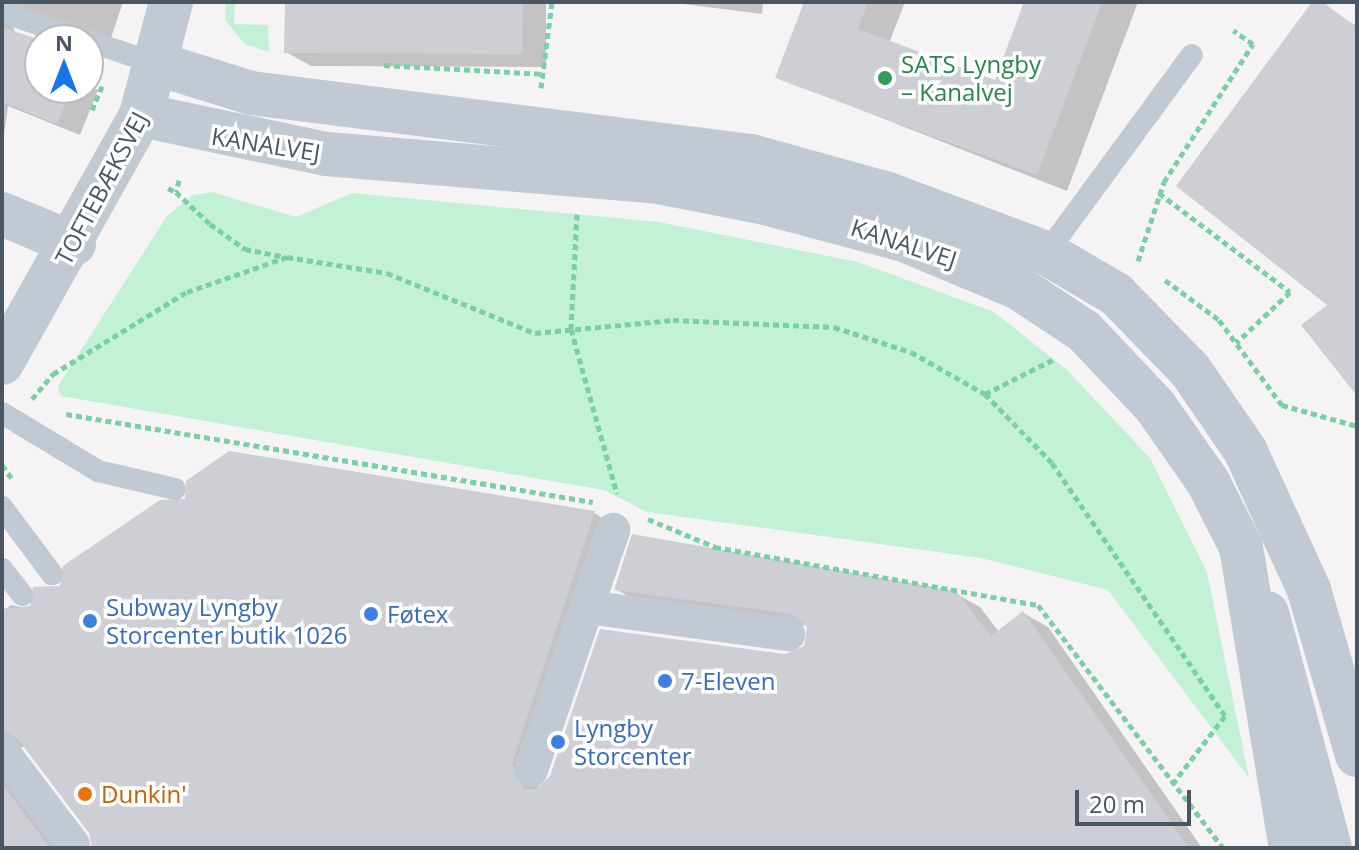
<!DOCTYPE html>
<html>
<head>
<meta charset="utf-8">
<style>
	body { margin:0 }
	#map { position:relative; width:1359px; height:850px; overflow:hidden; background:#f5f3f3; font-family:"Open Sans",sans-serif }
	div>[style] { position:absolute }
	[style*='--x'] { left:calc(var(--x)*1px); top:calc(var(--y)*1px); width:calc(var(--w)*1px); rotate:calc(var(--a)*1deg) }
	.green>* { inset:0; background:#c3f1d5 }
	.shadow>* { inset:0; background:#0003 }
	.building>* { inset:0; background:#cdcfd5 }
	.path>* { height:5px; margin-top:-2.5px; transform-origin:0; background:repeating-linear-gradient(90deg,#7ad0a6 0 6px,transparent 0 10px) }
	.service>* { height:22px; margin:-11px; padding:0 11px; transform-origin:11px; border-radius:11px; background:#c1cad2 }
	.pedestrian>* { height:34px; margin:-17px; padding:0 17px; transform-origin:17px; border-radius:17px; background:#c1cad2 }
	.minor>* { height:44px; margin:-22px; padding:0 22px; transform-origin:22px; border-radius:22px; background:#c1cad2 }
	.tertiary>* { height:44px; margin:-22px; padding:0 22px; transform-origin:22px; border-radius:22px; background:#c1cad2 }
	.dots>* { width:22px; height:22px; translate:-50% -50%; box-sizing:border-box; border:4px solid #fff; border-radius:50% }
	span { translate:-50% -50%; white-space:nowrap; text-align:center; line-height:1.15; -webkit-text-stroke:7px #fff; paint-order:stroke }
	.leisure-label { font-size:24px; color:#27864d }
	.left { translate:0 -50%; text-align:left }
	.street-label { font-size:24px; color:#4a5661 }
	.shop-label { font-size:24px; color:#366cbe }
	.food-label { font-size:24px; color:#c56008 }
	.frame { position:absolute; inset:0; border:4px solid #4a5661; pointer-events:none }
	.north { position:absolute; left:24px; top:24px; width:80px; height:80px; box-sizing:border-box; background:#fff; border:2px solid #b7bbc0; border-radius:50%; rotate:0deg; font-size:22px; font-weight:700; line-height:32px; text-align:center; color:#4a5661 }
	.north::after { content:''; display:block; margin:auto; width:28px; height:36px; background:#1a73e8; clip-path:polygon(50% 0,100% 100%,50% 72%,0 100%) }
	.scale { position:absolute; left:1075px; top:790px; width:116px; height:36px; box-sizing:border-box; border:4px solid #4a5661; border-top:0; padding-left:10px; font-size:24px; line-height:28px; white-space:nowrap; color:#4a5661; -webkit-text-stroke:6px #fff; paint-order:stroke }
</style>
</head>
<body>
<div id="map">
	<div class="green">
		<div style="clip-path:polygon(226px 2px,235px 2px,234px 24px,268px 25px,269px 52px,245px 44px,225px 20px)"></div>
		<div style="clip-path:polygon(212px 192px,296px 217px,352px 193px,659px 222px,858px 262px,994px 312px,1067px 370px,1150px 458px,1207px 572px,1249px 778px,1108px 590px,981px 558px,647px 512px,604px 490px,61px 396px,58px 386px,167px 216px,193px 195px)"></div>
	</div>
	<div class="shadow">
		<div style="clip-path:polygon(2px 2px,123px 2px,111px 38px,10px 21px,16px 34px,40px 42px,40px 88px,88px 88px,88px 61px,98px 67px,90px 86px,98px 90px,80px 135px,8px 106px,2px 149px)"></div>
		<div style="clip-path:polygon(286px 2px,546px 2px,546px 67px,311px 66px,286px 52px)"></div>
		<div style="clip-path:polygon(668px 2px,763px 2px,762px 14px)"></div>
		<div style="clip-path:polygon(806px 2px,905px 2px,889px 43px,996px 82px,1026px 2px,1138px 2px,1067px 191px,778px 77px)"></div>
		<div style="clip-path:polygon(1314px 2px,1357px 26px,1357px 392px,1330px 305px)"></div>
		<div style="clip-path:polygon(594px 513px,618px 527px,536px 779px,540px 788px,806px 647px,809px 626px,640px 603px,616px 589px,955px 593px,980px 607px,999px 632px,1023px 613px,1048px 627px,1202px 848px,93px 848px,91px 832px,24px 747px,13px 749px,62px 848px,2px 848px,2px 612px,11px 605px,31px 609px,61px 588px)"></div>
	</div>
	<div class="building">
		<div style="clip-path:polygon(285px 2px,523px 2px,522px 54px,284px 53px)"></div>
		<div style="clip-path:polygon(804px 2px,868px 2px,858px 29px,995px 80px,1024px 2px,1102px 2px,1037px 175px,775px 78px)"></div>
		<div style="clip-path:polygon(1312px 2px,1323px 2px,1357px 28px,1357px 396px,1301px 325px,1327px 305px,1176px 186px)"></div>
		<div style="clip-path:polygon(2px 27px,40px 40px,40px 88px,71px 88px,57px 124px,2px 102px)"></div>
		<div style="clip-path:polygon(229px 451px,595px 511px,512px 764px,524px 789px,536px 789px,550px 776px,600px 629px,785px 654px,804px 646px,807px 627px,791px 614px,614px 590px,632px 534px,956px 591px,991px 636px,1023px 611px,1189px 848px,92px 848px,89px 833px,18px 739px,2px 731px,2px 609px,30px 606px,33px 587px,60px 586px,63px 566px,160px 500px,185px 499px,186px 481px)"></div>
		<div style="clip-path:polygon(2px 784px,50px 848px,2px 848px)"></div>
	</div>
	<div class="path">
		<div style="--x:384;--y:65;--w:159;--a:3.2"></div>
		<div style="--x:541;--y:88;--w:87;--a:-82.7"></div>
		<div style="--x:92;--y:110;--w:26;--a:-67"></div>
		<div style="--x:179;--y:180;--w:12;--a:104"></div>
		<div style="--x:176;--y:192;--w:47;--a:43.3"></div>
		<div style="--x:210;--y:224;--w:43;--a:35.5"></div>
		<div style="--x:245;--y:249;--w:38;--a:11"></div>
		<div style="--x:168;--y:188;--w:9;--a:27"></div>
		<div style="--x:1159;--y:193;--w:164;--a:37.1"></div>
		<div style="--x:1290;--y:292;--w:74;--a:136.6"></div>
		<div style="--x:577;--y:214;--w:115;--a:93"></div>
		<div style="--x:571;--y:329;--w:171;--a:74.4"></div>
		<div style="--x:1138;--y:261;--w:83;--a:-71.8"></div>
		<div style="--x:1164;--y:182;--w:164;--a:-57.2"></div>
		<div style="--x:1253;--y:44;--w:24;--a:-145"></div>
		<div style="--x:1165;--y:280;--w:67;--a:36.5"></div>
		<div style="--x:1219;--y:320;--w:106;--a:53.5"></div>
		<div style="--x:1282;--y:405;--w:78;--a:15.6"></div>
		<div style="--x:985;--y:394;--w:96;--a:45.8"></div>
		<div style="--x:1052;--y:463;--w:306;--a:55.6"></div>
		<div style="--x:1225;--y:716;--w:83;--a:127.7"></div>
		<div style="--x:32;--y:399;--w:33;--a:-50"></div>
		<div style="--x:53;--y:374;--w:157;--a:-31.5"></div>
		<div style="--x:187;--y:292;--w:106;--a:-19.3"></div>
		<div style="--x:287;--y:257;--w:101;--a:9.1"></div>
		<div style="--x:387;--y:273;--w:160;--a:22.1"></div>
		<div style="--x:535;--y:333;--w:139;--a:-5.4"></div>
		<div style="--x:673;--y:320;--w:161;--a:2.5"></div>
		<div style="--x:834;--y:327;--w:81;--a:18"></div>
		<div style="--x:911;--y:352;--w:85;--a:29.6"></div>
		<div style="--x:985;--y:394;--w:77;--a:-26.9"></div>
		<div style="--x:66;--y:414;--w:534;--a:9.48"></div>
		<div style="--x:2;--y:465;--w:17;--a:54"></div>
		<div style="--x:648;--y:519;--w:73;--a:22.7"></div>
		<div style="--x:715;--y:547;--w:328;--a:10.2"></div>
		<div style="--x:1038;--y:605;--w:305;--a:52.7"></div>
	</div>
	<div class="service">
		<div style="--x:2;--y:12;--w:88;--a:18.6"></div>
		<div style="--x:88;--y:41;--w:74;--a:18.2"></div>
		<div style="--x:1042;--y:259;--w:253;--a:-53.7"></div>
		<div style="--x:2;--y:413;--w:112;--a:31.1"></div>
		<div style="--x:98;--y:471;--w:79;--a:13.2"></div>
		<div style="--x:2;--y:507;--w:84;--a:53.3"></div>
		<div style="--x:2;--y:569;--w:33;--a:52"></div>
	</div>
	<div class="pedestrian">
		<div style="--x:587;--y:607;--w:203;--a:7.7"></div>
		<div style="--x:2;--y:751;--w:118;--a:52.9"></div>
		<div style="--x:531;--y:770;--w:254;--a:-71.1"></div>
	</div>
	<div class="minor">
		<div style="--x:2;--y:214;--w:78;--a:22.6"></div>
		<div style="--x:1267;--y:613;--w:243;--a:75"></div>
	</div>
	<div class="tertiary">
		<div style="--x:158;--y:64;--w:97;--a:17.3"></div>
		<div style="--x:251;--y:93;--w:504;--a:7.18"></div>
		<div style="--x:751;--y:156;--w:142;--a:15.5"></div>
		<div style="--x:888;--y:194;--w:169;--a:20.5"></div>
		<div style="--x:1046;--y:253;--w:81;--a:30.4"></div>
		<div style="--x:1116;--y:294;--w:106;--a:45.8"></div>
		<div style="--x:1190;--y:370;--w:97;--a:55.5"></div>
		<div style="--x:1245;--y:450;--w:154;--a:65.4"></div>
		<div style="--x:1309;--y:590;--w:172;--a:73.8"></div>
		<div style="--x:141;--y:115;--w:189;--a:11.9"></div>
		<div style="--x:326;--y:154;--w:333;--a:4.8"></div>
		<div style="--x:658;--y:182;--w:109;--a:11.1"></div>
		<div style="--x:765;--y:203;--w:144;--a:14.9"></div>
		<div style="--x:904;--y:240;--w:125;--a:22.7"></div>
		<div style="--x:1019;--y:288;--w:78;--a:33.5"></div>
		<div style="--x:1084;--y:331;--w:103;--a:46.6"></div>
		<div style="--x:1155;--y:406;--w:93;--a:55.1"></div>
		<div style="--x:1208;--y:482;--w:73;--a:63.1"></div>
		<div style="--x:1241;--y:547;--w:305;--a:80.6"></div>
		<div style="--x:2;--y:363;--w:284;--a:-60.7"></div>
		<div style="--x:141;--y:115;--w:117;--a:-75.1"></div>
	</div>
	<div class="dots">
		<div style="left:885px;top:78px;background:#2e9e5b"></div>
		<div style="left:371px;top:614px;background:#3f7fe0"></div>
		<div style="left:90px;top:621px;background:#3f7fe0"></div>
		<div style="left:665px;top:681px;background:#3f7fe0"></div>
		<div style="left:558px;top:742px;background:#3f7fe0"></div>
		<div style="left:85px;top:794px;background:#e8710a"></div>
	</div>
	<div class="leisure-label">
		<span class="left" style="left:901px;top:78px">SATS Lyngby<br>– Kanalvej</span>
	</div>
	<div class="street-label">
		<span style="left:266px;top:144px;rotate:9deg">KANALVEJ</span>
		<span style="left:101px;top:188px;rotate:-62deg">TOFTEBÆKSVEJ</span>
		<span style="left:904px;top:243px;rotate:18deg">KANALVEJ</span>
	</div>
	<div class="shop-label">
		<span class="left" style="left:106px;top:621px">Subway Lyngby<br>Storcenter butik 1026</span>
		<span class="left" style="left:387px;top:614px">Føtex</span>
		<span class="left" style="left:681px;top:681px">7-Eleven</span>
		<span class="left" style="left:574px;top:742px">Lyngby<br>Storcenter</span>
	</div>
	<div class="food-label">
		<span class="left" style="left:101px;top:794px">Dunkin'</span>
	</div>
	<div class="frame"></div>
	<div class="north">N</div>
	<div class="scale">20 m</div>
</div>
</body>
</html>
